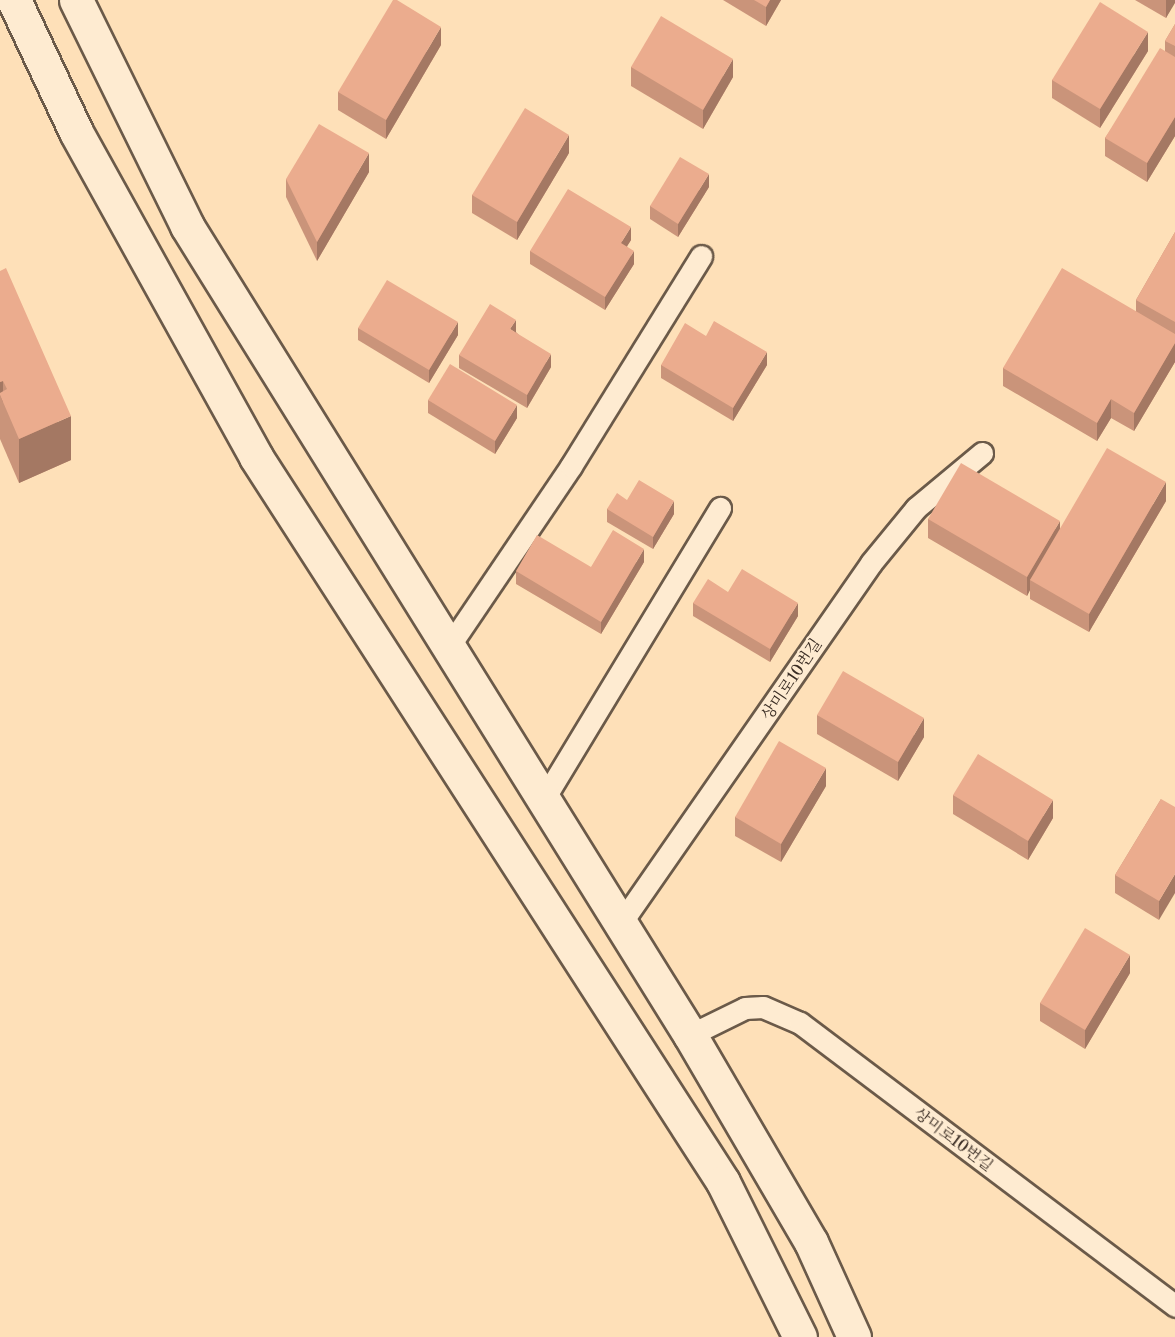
<!DOCTYPE html>
<html>
<head>
<meta charset="utf-8">
<style>
	body { margin:0 }
	#map { position:relative; width:1175px; height:1337px; overflow:hidden; background:#fee0b8; font-family:"Libre Caslon Text","Noto Serif KR",serif }
	div>[style] { position:absolute }
	[style*='--x'] { left:calc(var(--x)*1px); top:calc(var(--y)*1px); width:calc(var(--w)*1px); rotate:calc(var(--a)*1deg) }
	.roads { filter:drop-shadow(2px 0 #6b5a49) drop-shadow(-2px 0 #6b5a49) drop-shadow(0 2px #6b5a49) drop-shadow(0 -2px #6b5a49) }
	.service>* { height:21px; margin:-10.5px; padding:0 10.5px; transform-origin:10.5px; border-radius:10.5px; background:#feebd1 }
	.tertiary>* { height:33px; margin:-16.5px; padding:0 16.5px; transform-origin:16.5px; border-radius:16.5px; background:#feebd1 }
	.wall>* { inset:0; background:#ca947a }
	.shaded-wall>* { inset:0; background:#a47863 }
	.building>* { inset:0; background:#ebac8e }
	span { translate:-50% -50%; white-space:nowrap; text-align:center; line-height:1.15; -webkit-text-stroke:4.5px #feebd1; paint-order:stroke }
	.street-label { font-size:16px; color:#3a2d24 }
</style>
</head>
<body>
<div id="map">
	<div class="roads">
		<div class="service">
			<div style="--x:450;--y:645;--w:216;--a:-55.9"></div>
			<div style="--x:571;--y:466;--w:247;--a:-58.2"></div>
			<div style="--x:545;--y:797;--w:338;--a:-58.8"></div>
			<div style="--x:621;--y:923;--w:438;--a:-55.2"></div>
			<div style="--x:871;--y:563;--w:71;--a:-50.7"></div>
			<div style="--x:916;--y:508;--w:86;--a:-39.8"></div>
			<div style="--x:690;--y:1035;--w:61;--a:-26.1"></div>
			<div style="--x:745;--y:1008;--w:18;--a:-3"></div>
			<div style="--x:763;--y:1007;--w:40;--a:23.4"></div>
			<div style="--x:800;--y:1023;--w:470;--a:37"></div>
		</div>
		<div class="tertiary">
			<div style="--x:14;--y:0;--w:146;--a:64.8"></div>
			<div style="--x:76;--y:132;--w:372;--a:61"></div>
			<div style="--x:256;--y:457;--w:862;--a:57.21"></div>
			<div style="--x:723;--y:1182;--w:173;--a:63.6"></div>
			<div style="--x:76;--y:0;--w:252;--a:63.8"></div>
			<div style="--x:187;--y:226;--w:953;--a:58.13"></div>
			<div style="--x:690;--y:1035;--w:240;--a:59.7"></div>
			<div style="--x:811;--y:1242;--w:104;--a:65.6"></div>
		</div>
	</div>
	<div class="wall">
		<div style="clip-path:polygon(723px 0,781px 0,766px 26px)"></div>
		<div style="clip-path:polygon(1135px 0,1175px 0,1166px 18px)"></div>
		<div style="clip-path:polygon(1175px 24px,1175px 136px,1147px 182px,1105px 156px,1105px 138px,1165px 51px,1165px 41px)"></div>
		<div style="clip-path:polygon(441px 45px,386px 139px,338px 110px,338px 92px)"></div>
		<div style="clip-path:polygon(1148px 51px,1100px 128px,1052px 98px,1052px 80px)"></div>
		<div style="clip-path:polygon(631px 67px,733px 77px,703px 129px,631px 86px)"></div>
		<div style="clip-path:polygon(569px 153px,517px 240px,472px 213px,472px 195px)"></div>
		<div style="clip-path:polygon(369px 172px,317px 261px,286px 197px,286px 179px)"></div>
		<div style="clip-path:polygon(709px 187px,678px 237px,650px 219px,650px 206px)"></div>
		<div style="clip-path:polygon(1175px 232px,1175px 362px,1134px 431px,1111px 418px,1097px 441px,1003px 386px,1003px 368px,1136px 311px,1136px 300px)"></div>
		<div style="clip-path:polygon(631px 240px,627px 246px,634px 264px,605px 310px,530px 264px,530px 251px)"></div>
		<div style="clip-path:polygon(0 271px,71px 460px,19px 483px,0 439px)"></div>
		<div style="clip-path:polygon(358px 328px,458px 335px,429px 383px,358px 340px)"></div>
		<div style="clip-path:polygon(516px 332px,551px 367px,527px 408px,459px 368px,459px 355px)"></div>
		<div style="clip-path:polygon(661px 365px,767px 365px,733px 421px,661px 378px)"></div>
		<div style="clip-path:polygon(428px 400px,517px 418px,495px 454px,428px 413px)"></div>
		<div style="clip-path:polygon(627px 500px,674px 514px,653px 549px,607px 522px,607px 509px)"></div>
		<div style="clip-path:polygon(1166px 501px,1089px 632px,1030px 599px,1030px 590px,1027px 596px,928px 538px,928px 519px,1060px 529px)"></div>
		<div style="clip-path:polygon(644px 562px,601px 634px,516px 584px,516px 571px,591px 567px)"></div>
		<div style="clip-path:polygon(728px 592px,798px 616px,770px 662px,693px 616px,693px 603px)"></div>
		<div style="clip-path:polygon(817px 715px,924px 737px,898px 781px,817px 734px)"></div>
		<div style="clip-path:polygon(826px 786px,781px 862px,735px 836px,735px 817px)"></div>
		<div style="clip-path:polygon(953px 795px,1053px 818px,1028px 860px,953px 814px)"></div>
		<div style="clip-path:polygon(1161px 799px,1159px 920px,1115px 893px,1115px 875px)"></div>
		<div style="clip-path:polygon(1130px 973px,1085px 1049px,1040px 1021px,1040px 1003px)"></div>
	</div>
	<div class="shaded-wall">
		<div style="clip-path:polygon(770px 0,781px 0,766px 26px,766px 7px)"></div>
		<div style="clip-path:polygon(1166px 0,1175px 0,1175px 3px,1166px 18px)"></div>
		<div style="clip-path:polygon(441px 27px,441px 45px,386px 139px,386px 120px)"></div>
		<div style="clip-path:polygon(1148px 32px,1148px 51px,1100px 128px,1100px 109px)"></div>
		<div style="clip-path:polygon(733px 59px,733px 77px,703px 129px,703px 110px)"></div>
		<div style="clip-path:polygon(1175px 117px,1175px 136px,1147px 182px,1147px 163px)"></div>
		<div style="clip-path:polygon(569px 135px,569px 153px,517px 240px,517px 222px)"></div>
		<div style="clip-path:polygon(369px 153px,369px 172px,317px 261px,317px 242px)"></div>
		<div style="clip-path:polygon(709px 174px,709px 187px,678px 237px,678px 224px)"></div>
		<div style="clip-path:polygon(631px 227px,631px 240px,621px 256px,621px 243px)"></div>
		<div style="clip-path:polygon(634px 251px,634px 264px,605px 310px,605px 297px)"></div>
		<div style="clip-path:polygon(516px 320px,516px 333px,510px 329px)"></div>
		<div style="clip-path:polygon(458px 322px,458px 335px,429px 383px,429px 370px)"></div>
		<div style="clip-path:polygon(1175px 343px,1175px 362px,1134px 431px,1134px 413px)"></div>
		<div style="clip-path:polygon(767px 352px,767px 365px,733px 421px,733px 408px)"></div>
		<div style="clip-path:polygon(551px 354px,551px 367px,527px 408px,527px 395px)"></div>
		<div style="clip-path:polygon(3px 381px,3px 402px,0 395px,0 382px)"></div>
		<div style="clip-path:polygon(1111px 399px,1111px 418px,1097px 441px,1097px 423px)"></div>
		<div style="clip-path:polygon(517px 405px,517px 418px,495px 454px,495px 441px)"></div>
		<div style="clip-path:polygon(71px 416px,71px 460px,19px 483px,19px 439px)"></div>
		<div style="clip-path:polygon(1166px 482px,1166px 501px,1089px 632px,1089px 614px)"></div>
		<div style="clip-path:polygon(674px 501px,674px 514px,653px 549px,653px 537px)"></div>
		<div style="clip-path:polygon(1060px 521px,1060px 539px,1030px 580px,1030px 590px,1027px 596px,1027px 577px)"></div>
		<div style="clip-path:polygon(644px 549px,644px 562px,601px 634px,601px 622px)"></div>
		<div style="clip-path:polygon(798px 603px,798px 616px,770px 662px,770px 649px)"></div>
		<div style="clip-path:polygon(924px 718px,924px 737px,898px 781px,898px 762px)"></div>
		<div style="clip-path:polygon(826px 768px,826px 786px,781px 862px,781px 844px)"></div>
		<div style="clip-path:polygon(1053px 800px,1053px 818px,1028px 860px,1028px 841px)"></div>
		<div style="clip-path:polygon(1175px 874px,1175px 893px,1159px 920px,1159px 901px)"></div>
		<div style="clip-path:polygon(1130px 955px,1130px 973px,1085px 1049px,1085px 1030px)"></div>
	</div>
	<div class="building">
		<div style="clip-path:polygon(393px 0,397px 0,441px 27px,386px 120px,338px 92px)"></div>
		<div style="clip-path:polygon(754px 0,770px 0,766px 7px)"></div>
		<div style="clip-path:polygon(1100px 2px,1148px 32px,1100px 109px,1052px 80px)"></div>
		<div style="clip-path:polygon(661px 16px,733px 59px,703px 110px,631px 67px)"></div>
		<div style="clip-path:polygon(1175px 24px,1175px 46px,1165px 41px)"></div>
		<div style="clip-path:polygon(1160px 48px,1175px 57px,1175px 117px,1147px 163px,1105px 138px)"></div>
		<div style="clip-path:polygon(525px 108px,569px 135px,517px 222px,472px 195px)"></div>
		<div style="clip-path:polygon(319px 124px,369px 153px,317px 242px,286px 179px)"></div>
		<div style="clip-path:polygon(680px 157px,709px 174px,678px 224px,650px 206px)"></div>
		<div style="clip-path:polygon(568px 189px,631px 227px,621px 243px,634px 251px,605px 297px,530px 251px)"></div>
		<div style="clip-path:polygon(1175px 232px,1175px 322px,1136px 300px)"></div>
		<div style="clip-path:polygon(6px 268px,71px 416px,19px 439px,0 395px,0 393px,7px 389px,3px 381px,0 382px,0 271px)"></div>
		<div style="clip-path:polygon(1062px 268px,1175px 334px,1175px 343px,1134px 413px,1111px 399px,1097px 423px,1003px 368px)"></div>
		<div style="clip-path:polygon(387px 280px,458px 322px,429px 370px,358px 328px)"></div>
		<div style="clip-path:polygon(490px 304px,516px 320px,510px 329px,551px 354px,527px 395px,459px 355px)"></div>
		<div style="clip-path:polygon(714px 321px,767px 352px,733px 408px,661px 365px,685px 323px,706px 336px)"></div>
		<div style="clip-path:polygon(450px 364px,517px 405px,495px 441px,428px 400px)"></div>
		<div style="clip-path:polygon(1107px 448px,1166px 482px,1089px 614px,1030px 580px)"></div>
		<div style="clip-path:polygon(961px 463px,1060px 521px,1027px 577px,928px 519px)"></div>
		<div style="clip-path:polygon(639px 480px,674px 501px,653px 537px,607px 509px,617px 493px,627px 500px)"></div>
		<div style="clip-path:polygon(613px 530px,644px 549px,601px 622px,516px 571px,537px 535px,591px 567px)"></div>
		<div style="clip-path:polygon(742px 569px,798px 603px,770px 649px,693px 603px,708px 579px,728px 592px)"></div>
		<div style="clip-path:polygon(843px 671px,924px 718px,898px 762px,817px 715px)"></div>
		<div style="clip-path:polygon(779px 741px,826px 768px,781px 844px,735px 817px)"></div>
		<div style="clip-path:polygon(978px 754px,1053px 800px,1028px 841px,953px 795px)"></div>
		<div style="clip-path:polygon(1161px 799px,1175px 807px,1175px 874px,1159px 901px,1115px 875px)"></div>
		<div style="clip-path:polygon(1085px 928px,1130px 955px,1085px 1030px,1040px 1003px)"></div>
	</div>
	<div class="street-label">
		<span style="left:791px;top:679px;rotate:-56deg">상미로10번길</span>
		<span style="left:954px;top:1139px;rotate:37deg">상미로10번길</span>
	</div>
</div>
</body>
</html>
